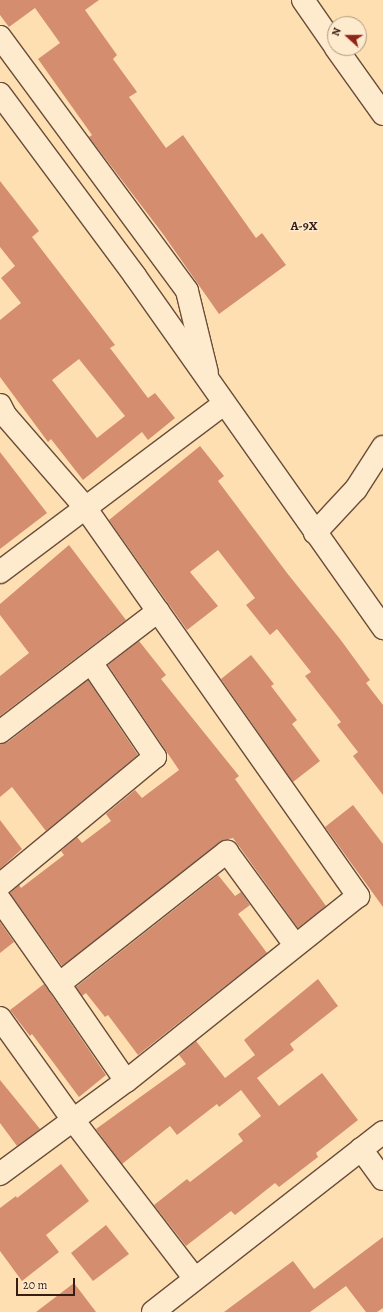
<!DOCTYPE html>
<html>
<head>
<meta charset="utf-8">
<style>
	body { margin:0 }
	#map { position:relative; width:383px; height:1312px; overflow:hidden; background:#fedfb1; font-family:Alegreya,serif }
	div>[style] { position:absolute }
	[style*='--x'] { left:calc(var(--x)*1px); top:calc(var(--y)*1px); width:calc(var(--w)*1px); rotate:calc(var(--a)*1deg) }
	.building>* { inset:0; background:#d58d70 }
	.roads { filter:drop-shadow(1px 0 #694e3b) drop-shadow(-1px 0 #694e3b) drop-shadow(0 1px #694e3b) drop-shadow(0 -1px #694e3b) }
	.minor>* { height:22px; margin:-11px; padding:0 11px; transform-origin:11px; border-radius:11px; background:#feeacc }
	span { translate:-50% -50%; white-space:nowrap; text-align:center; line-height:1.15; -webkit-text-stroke:3px #feeacc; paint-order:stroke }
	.neighbourhood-label { font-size:13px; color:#371d14; font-weight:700 }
	.north { position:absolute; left:327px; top:16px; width:40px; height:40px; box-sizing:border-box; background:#feeacc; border:1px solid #ae9882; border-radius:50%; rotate:291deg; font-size:11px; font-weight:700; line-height:16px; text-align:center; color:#371d14 }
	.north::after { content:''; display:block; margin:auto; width:14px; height:18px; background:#8f2418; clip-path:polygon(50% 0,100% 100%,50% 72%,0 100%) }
	.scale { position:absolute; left:16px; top:1278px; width:59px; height:18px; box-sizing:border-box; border:2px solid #371d14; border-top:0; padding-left:5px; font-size:12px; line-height:14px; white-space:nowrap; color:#371d14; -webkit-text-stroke:3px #feeacc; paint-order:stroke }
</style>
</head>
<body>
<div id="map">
	<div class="building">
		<div style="clip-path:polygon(0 0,99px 0,85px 10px,117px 55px,113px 59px,137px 92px,129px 97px,166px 148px,183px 135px,256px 238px,262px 233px,286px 265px,219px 314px,163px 234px,89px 137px,92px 135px,38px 59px,60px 43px,35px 8px,9px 27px,0 15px)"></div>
		<div style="clip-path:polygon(evenodd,0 181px,39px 231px,32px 237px,115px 345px,110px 348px,148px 398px,155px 393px,175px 418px,148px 440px,142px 432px,83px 480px,51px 439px,48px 442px,0 377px,0 320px,21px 303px,1px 278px,15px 266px,0 247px,0 181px,79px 359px,125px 416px,97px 438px,52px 380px,79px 359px)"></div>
		<div style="clip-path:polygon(200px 446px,224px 476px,218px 481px,287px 573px,340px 639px,370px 680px,366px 683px,383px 705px,383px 795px,353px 756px,358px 752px,337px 725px,341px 722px,305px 676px,311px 672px,277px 629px,270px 635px,246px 605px,255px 598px,218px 550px,190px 572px,218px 606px,187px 630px,109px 520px)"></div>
		<div style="clip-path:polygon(0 452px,47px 513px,0 549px)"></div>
		<div style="clip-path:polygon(69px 545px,126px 620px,0 716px,0 676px,29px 653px,0 615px,0 604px)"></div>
		<div style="clip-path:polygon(139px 641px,166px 675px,161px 679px,239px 776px,235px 779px,326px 906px,298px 928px,233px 838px,225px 840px,62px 966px,10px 893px,19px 885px,21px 888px,64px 855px,61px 851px,77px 837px,82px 843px,111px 821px,106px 814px,135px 790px,142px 798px,179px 770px,108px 665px)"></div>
		<div style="clip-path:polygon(251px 655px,274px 684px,271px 686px,297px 720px,292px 724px,320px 761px,293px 782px,221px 679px)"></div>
		<div style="clip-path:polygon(88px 680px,138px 755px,46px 831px,12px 787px,0 797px,0 744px,8px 742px)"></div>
		<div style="clip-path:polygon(353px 805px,383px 844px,383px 907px,325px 827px)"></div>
		<div style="clip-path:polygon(0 820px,22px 849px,0 869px)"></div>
		<div style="clip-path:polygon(218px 875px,235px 896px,241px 892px,250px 905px,238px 914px,267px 953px,138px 1055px,108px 1015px,105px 1017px,86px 993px,82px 996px,76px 987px)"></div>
		<div style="clip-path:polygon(0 922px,14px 942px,0 953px)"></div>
		<div style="clip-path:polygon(318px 979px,338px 1006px,290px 1044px,294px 1050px,257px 1078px,279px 1106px,322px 1073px,358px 1120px,316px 1153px,318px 1157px,279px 1187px,275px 1183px,235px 1215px,231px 1211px,186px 1246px,154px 1205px,187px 1179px,190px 1182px,243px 1141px,238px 1134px,261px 1116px,241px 1090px,219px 1107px,217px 1104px,177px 1135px,170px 1126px,122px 1164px,96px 1129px,186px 1064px,179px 1055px,196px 1041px,225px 1078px,255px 1055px,244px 1040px)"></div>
		<div style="clip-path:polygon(44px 984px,106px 1075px,79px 1097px,32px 1034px,30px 1036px,10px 1010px)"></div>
		<div style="clip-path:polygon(0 1080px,40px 1129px,17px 1146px,0 1123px)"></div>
		<div style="clip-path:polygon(61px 1164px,89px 1201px,46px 1235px,59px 1252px,22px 1281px,0 1251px,0 1208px,16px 1196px,17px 1198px)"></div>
		<div style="clip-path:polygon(106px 1225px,129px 1254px,93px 1281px,71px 1253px)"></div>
		<div style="clip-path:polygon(383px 1237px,383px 1308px,377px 1312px,366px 1312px,346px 1286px,310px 1312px,224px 1312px,293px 1261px,314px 1289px)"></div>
		<div style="clip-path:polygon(74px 1283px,96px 1312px,36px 1312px)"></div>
	</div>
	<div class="roads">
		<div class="minor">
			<div style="--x:303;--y:0;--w:56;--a:55.2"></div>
			<div style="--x:0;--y:37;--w:315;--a:53.6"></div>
			<div style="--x:187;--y:291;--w:84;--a:76.3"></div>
			<div style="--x:336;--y:48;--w:81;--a:54.5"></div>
			<div style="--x:0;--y:94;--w:227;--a:53.4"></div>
			<div style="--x:135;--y:276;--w:431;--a:54.8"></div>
			<div style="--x:0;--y:405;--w:11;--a:63"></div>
			<div style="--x:5;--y:415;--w:121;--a:49"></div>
			<div style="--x:84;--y:506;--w:477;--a:54.9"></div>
			<div style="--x:358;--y:896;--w:297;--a:141.4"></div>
			<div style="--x:126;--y:1081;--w:157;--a:143.6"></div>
			<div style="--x:315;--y:533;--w:60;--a:-47"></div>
			<div style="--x:356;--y:489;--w:50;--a:-57.3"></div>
			<div style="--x:0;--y:572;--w:280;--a:-36.9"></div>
			<div style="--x:0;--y:732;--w:199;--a:-37.4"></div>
			<div style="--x:0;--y:885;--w:201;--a:-39.6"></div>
			<div style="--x:155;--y:757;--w:112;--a:-124.1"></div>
			<div style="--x:0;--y:900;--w:103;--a:54.9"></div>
			<div style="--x:0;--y:1018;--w:125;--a:54.4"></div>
			<div style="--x:73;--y:1120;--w:200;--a:52.5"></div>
			<div style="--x:126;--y:1081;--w:118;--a:-124.6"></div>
			<div style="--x:59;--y:984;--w:214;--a:-38.2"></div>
			<div style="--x:227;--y:852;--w:115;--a:53.8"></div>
			<div style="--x:361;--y:1149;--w:37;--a:54"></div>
			<div style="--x:153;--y:1312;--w:292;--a:-38"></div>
		</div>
	</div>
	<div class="neighbourhood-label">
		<span style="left:304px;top:226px">A-9X</span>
	</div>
	<div class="north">N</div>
	<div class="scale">20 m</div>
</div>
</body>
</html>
